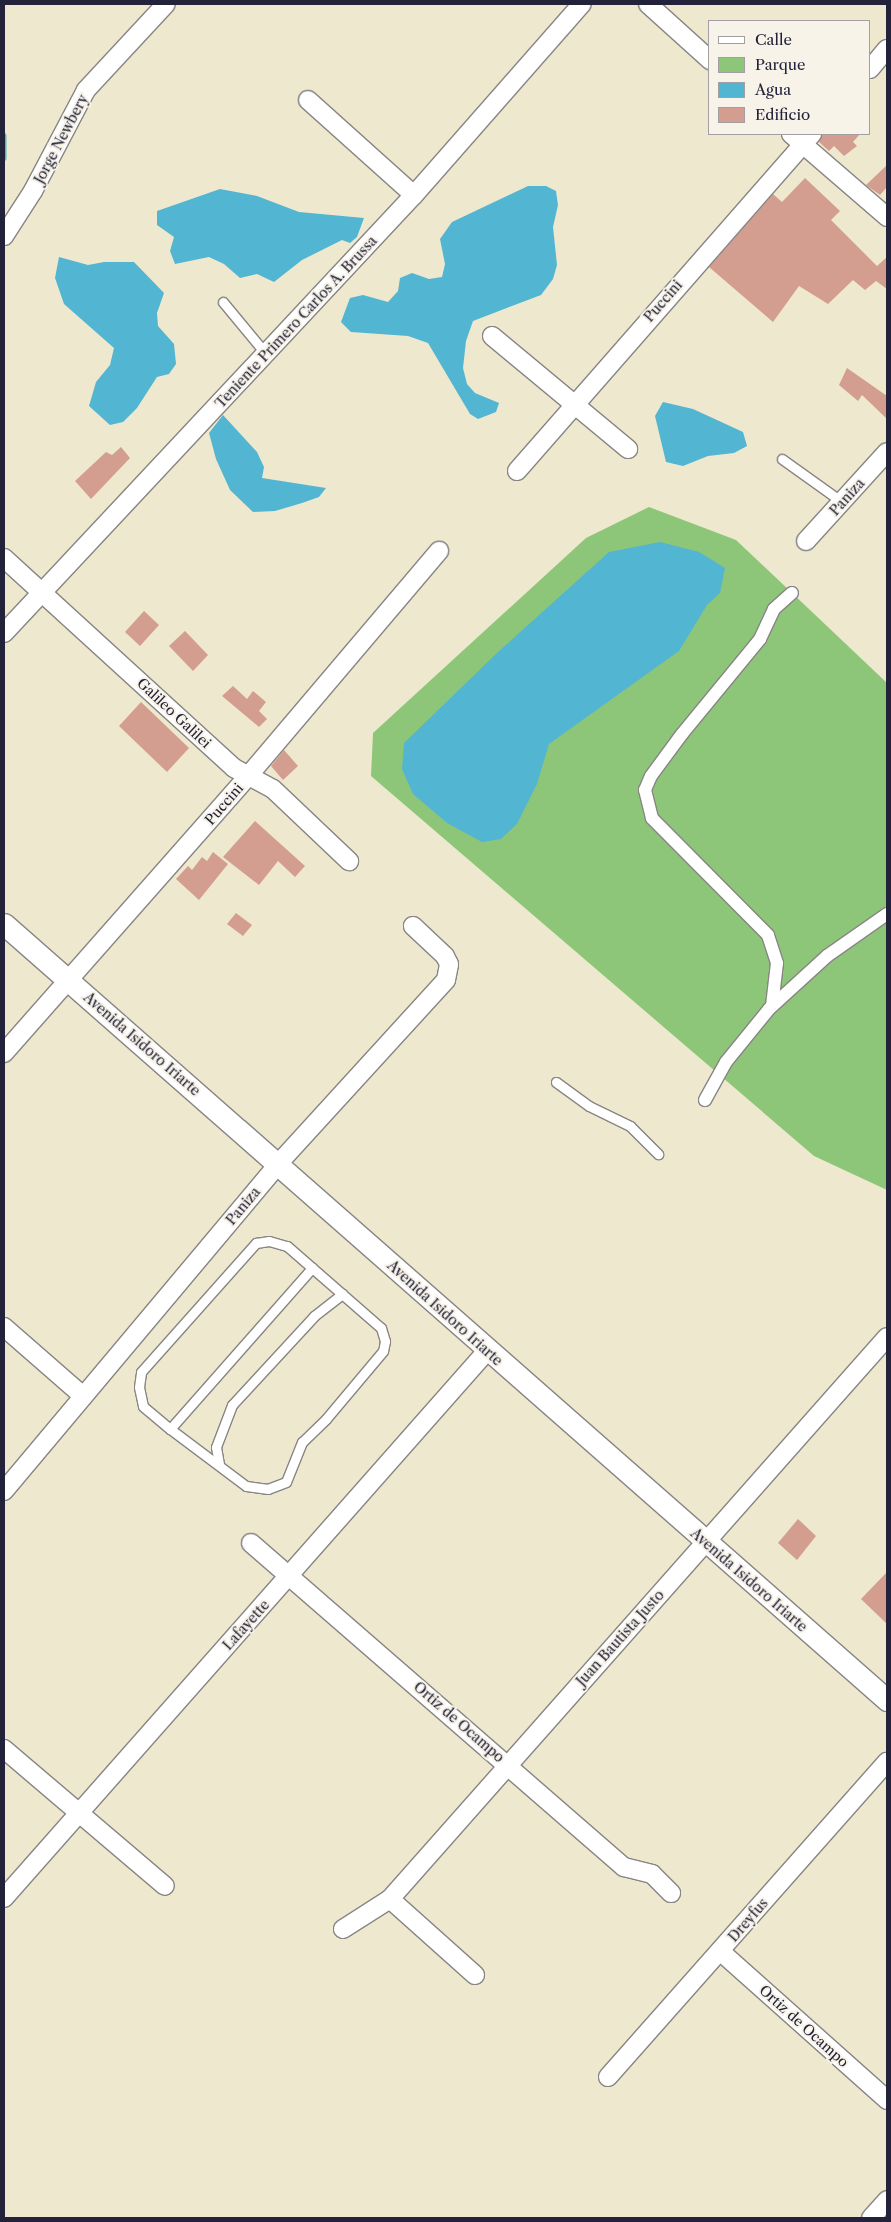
<!DOCTYPE html>
<html>
<head>
<meta charset="utf-8">
<style>
	body { margin:0 }
	#map { position:relative; width:891px; height:2222px; overflow:hidden; background:#eee8ce; font-family:"Libre Caslon Text",serif }
	div>[style] { position:absolute }
	[style*='--x'] { left:calc(var(--x)*1px); top:calc(var(--y)*1px); width:calc(var(--w)*1px); rotate:calc(var(--a)*1deg) }
	.green>* { inset:0; background:#8ec679 }
	.water>* { inset:0; background:#52b5d1 }
	.stream>* { height:5.5px; margin:-2.75px; padding:0 2.75px; transform-origin:2.75px; border-radius:2.75px; background:#52b5d1 }
	.building>* { inset:0; background:#d39e90 }
	.roads { filter:drop-shadow(1px 0 #888584) drop-shadow(-1px 0 #888584) drop-shadow(0 1px #888584) drop-shadow(0 -1px #888584) }
	.service>* { height:9px; margin:-4.5px; padding:0 4.5px; transform-origin:4.5px; border-radius:4.5px; background:#fff }
	.pedestrian>* { height:12px; margin:-6px; padding:0 6px; transform-origin:6px; border-radius:6px; background:#fff }
	.minor>* { height:18px; margin:-9px; padding:0 9px; transform-origin:9px; border-radius:9px; background:#fff }
	.tertiary>* { height:21px; margin:-10.5px; padding:0 10.5px; transform-origin:10.5px; border-radius:10.5px; background:#fff }
	span { translate:-50% -50%; white-space:nowrap; text-align:center; line-height:1.15; -webkit-text-stroke:4px #f7f3e8; paint-order:stroke }
	.street-label { font-size:14px; color:#22223b }
	.frame { position:absolute; inset:0; border:5px solid #22223b; pointer-events:none }
	.legend { position:absolute; left:708px; top:20px; width:162px; height:115px; box-sizing:border-box; background:#f7f3e8; border:1px solid #a29fa3; margin:0; padding:6px 9px; list-style:none; font-size:15px; color:#22223b }
	.legend li { display:flex; align-items:center; gap:10px; height:25px }
	.legend b { width:25px; border:1px solid #a29fa3 }
</style>
</head>
<body>
<div id="map">
	<div class="green">
		<div style="clip-path:polygon(649px 507px,736px 540px,887px 683px,887px 1190px,814px 1156px,371px 776px,373px 733px,586px 538px)"></div>
	</div>
	<div class="water">
		<div style="clip-path:polygon(528px 186px,546px 186px,556px 191px,558px 205px,553px 227px,557px 265px,553px 279px,541px 295px,473px 321px,466px 341px,463px 368px,467px 384px,475px 393px,499px 403px,496px 412px,478px 419px,470px 414px,428px 343px,408px 336px,351px 332px,341px 322px,350px 298px,363px 295px,388px 302px,398px 291px,400px 278px,412px 273px,429px 279px,442px 277px,445px 264px,440px 239px,452px 222px)"></div>
		<div style="clip-path:polygon(220px 189px,257px 196px,299px 212px,364px 218px,357px 237px,350px 243px,342px 240px,302px 260px,274px 282px,257px 274px,240px 278px,224px 264px,209px 257px,175px 264px,170px 251px,174px 237px,157px 225px,157px 211px)"></div>
		<div style="clip-path:polygon(59px 257px,88px 265px,104px 262px,134px 262px,164px 293px,157px 313px,158px 326px,174px 344px,176px 364px,169px 374px,157px 377px,137px 408px,123px 422px,110px 425px,89px 406px,96px 382px,110px 365px,114px 348px,64px 304px,55px 278px)"></div>
		<div style="clip-path:polygon(663px 402px,693px 409px,743px 432px,747px 446px,734px 453px,708px 456px,683px 466px,666px 462px,655px 416px)"></div>
		<div style="clip-path:polygon(223px 415px,257px 452px,264px 467px,262px 478px,326px 488px,319px 497px,302px 503px,275px 511px,253px 512px,230px 490px,216px 459px,209px 433px)"></div>
		<div style="clip-path:polygon(660px 542px,699px 552px,725px 568px,720px 593px,707px 605px,679px 651px,549px 744px,537px 784px,517px 824px,501px 839px,482px 842px,447px 823px,413px 794px,402px 769px,404px 743px,498px 652px,609px 552px)"></div>
	</div>
	<div class="stream">
		<div style="--x:4;--y:136;--w:22;--a:90"></div>
	</div>
	<div class="building">
		<div style="clip-path:polygon(822px 134px,860px 134px,853px 142px,857px 146px,844px 156px,834px 146px,829px 151px,819px 142px)"></div>
		<div style="clip-path:polygon(887px 165px,887px 187px,880px 195px,866px 185px)"></div>
		<div style="clip-path:polygon(805px 178px,840px 211px,831px 220px,877px 266px,887px 257px,887px 289px,876px 281px,865px 290px,853px 280px,828px 304px,799px 286px,773px 322px,709px 267px,773px 194px,782px 202px)"></div>
		<div style="clip-path:polygon(847px 368px,887px 396px,887px 419px,862px 395px,858px 401px,839px 385px)"></div>
		<div style="clip-path:polygon(121px 447px,130px 458px,91px 499px,75px 481px,106px 452px,112px 455px)"></div>
		<div style="clip-path:polygon(144px 611px,159px 625px,140px 646px,125px 632px)"></div>
		<div style="clip-path:polygon(185px 631px,208px 655px,193px 671px,169px 646px)"></div>
		<div style="clip-path:polygon(233px 686px,247px 699px,253px 691px,266px 702px,259px 711px,267px 719px,259px 727px,222px 696px)"></div>
		<div style="clip-path:polygon(141px 702px,189px 748px,167px 772px,119px 726px)"></div>
		<div style="clip-path:polygon(284px 750px,298px 766px,283px 780px,271px 766px)"></div>
		<div style="clip-path:polygon(255px 821px,305px 866px,295px 877px,278px 861px,259px 885px,223px 857px)"></div>
		<div style="clip-path:polygon(213px 852px,228px 864px,199px 900px,176px 879px,188px 866px,192px 870px,202px 857px,207px 861px)"></div>
		<div style="clip-path:polygon(236px 913px,252px 925px,243px 936px,227px 924px)"></div>
		<div style="clip-path:polygon(798px 1519px,816px 1536px,797px 1560px,778px 1543px)"></div>
		<div style="clip-path:polygon(887px 1572px,887px 1624px,861px 1599px)"></div>
	</div>
	<div class="roads">
		<div class="service">
			<div style="--x:223;--y:302;--w:67;--a:50.4"></div>
			<div style="--x:782;--y:459;--w:74;--a:35.6"></div>
			<div style="--x:556;--y:1082;--w:41;--a:36"></div>
			<div style="--x:589;--y:1106;--w:46;--a:26"></div>
			<div style="--x:630;--y:1126;--w:40;--a:45"></div>
			<div style="--x:269;--y:1241;--w:19;--a:16"></div>
			<div style="--x:287;--y:1246;--w:125;--a:41.1"></div>
			<div style="--x:381;--y:1328;--w:14;--a:73"></div>
			<div style="--x:385;--y:1341;--w:10;--a:101"></div>
			<div style="--x:383;--y:1351;--w:89;--a:130"></div>
			<div style="--x:326;--y:1419;--w:33;--a:136"></div>
			<div style="--x:302;--y:1442;--w:43;--a:111.8"></div>
			<div style="--x:286;--y:1482;--w:19;--a:159"></div>
			<div style="--x:268;--y:1489;--w:22;--a:-172"></div>
			<div style="--x:246;--y:1486;--w:95;--a:-143.1"></div>
			<div style="--x:170;--y:1429;--w:35;--a:-140"></div>
			<div style="--x:143;--y:1406;--w:19;--a:-102"></div>
			<div style="--x:139;--y:1387;--w:15;--a:-82"></div>
			<div style="--x:141;--y:1372;--w:173;--a:-48.3"></div>
			<div style="--x:256;--y:1243;--w:13;--a:-9"></div>
			<div style="--x:170;--y:1429;--w:215;--a:-48.6"></div>
			<div style="--x:219;--y:1464;--w:17;--a:-100"></div>
			<div style="--x:216;--y:1447;--w:45;--a:-69.1"></div>
			<div style="--x:232;--y:1405;--w:121;--a:-47.3"></div>
			<div style="--x:314;--y:1316;--w:36;--a:-38"></div>
		</div>
		<div class="pedestrian">
			<div style="--x:772;--y:1006;--w:43;--a:-83.4"></div>
			<div style="--x:777;--y:963;--w:29;--a:-108"></div>
			<div style="--x:768;--y:935;--w:165;--a:-134.8"></div>
			<div style="--x:652;--y:818;--w:29;--a:-104"></div>
			<div style="--x:645;--y:790;--w:15;--a:-67"></div>
			<div style="--x:651;--y:776;--w:52;--a:-53.6"></div>
			<div style="--x:682;--y:734;--w:123;--a:-50.6"></div>
			<div style="--x:760;--y:639;--w:33;--a:-65"></div>
			<div style="--x:774;--y:609;--w:24;--a:-42"></div>
			<div style="--x:705;--y:1100;--w:43;--a:-61.1"></div>
			<div style="--x:726;--y:1062;--w:68;--a:-50.9"></div>
			<div style="--x:769;--y:1009;--w:79;--a:-42.4"></div>
			<div style="--x:827;--y:956;--w:73;--a:-35"></div>
		</div>
		<div class="minor">
			<div style="--x:648;--y:4;--w:84;--a:42.1"></div>
			<div style="--x:870;--y:69;--w:26;--a:-50"></div>
			<div style="--x:308;--y:100;--w:142;--a:41.9"></div>
			<div style="--x:791;--y:134;--w:127;--a:40.8"></div>
			<div style="--x:4;--y:236;--w:54;--a:-57.2"></div>
			<div style="--x:33;--y:191;--w:114;--a:-62.3"></div>
			<div style="--x:86;--y:90;--w:117;--a:-47.1"></div>
			<div style="--x:492;--y:336;--w:177;--a:39.7"></div>
			<div style="--x:517;--y:471;--w:448;--a:-48.8"></div>
			<div style="--x:806;--y:541;--w:120;--a:-47.7"></div>
			<div style="--x:4;--y:558;--w:311;--a:42.4"></div>
			<div style="--x:234;--y:768;--w:44;--a:28.3"></div>
			<div style="--x:273;--y:789;--w:105;--a:43.5"></div>
			<div style="--x:4;--y:633;--w:600;--a:-46.89"></div>
			<div style="--x:414;--y:195;--w:254;--a:-48.7"></div>
			<div style="--x:4;--y:1053;--w:371;--a:-48.6"></div>
			<div style="--x:249;--y:775;--w:294;--a:-49.7"></div>
			<div style="--x:4;--y:1327;--w:103;--a:41.1"></div>
			<div style="--x:4;--y:1491;--w:427;--a:-50"></div>
			<div style="--x:278;--y:1164;--w:249;--a:-47.6"></div>
			<div style="--x:446;--y:980;--w:16;--a:-79"></div>
			<div style="--x:449;--y:964;--w:9;--a:-117"></div>
			<div style="--x:445;--y:956;--w:44;--a:-136.8"></div>
			<div style="--x:251;--y:1543;--w:494;--a:41"></div>
			<div style="--x:624;--y:1867;--w:29;--a:14"></div>
			<div style="--x:652;--y:1874;--w:27;--a:45"></div>
			<div style="--x:4;--y:1749;--w:211;--a:40.4"></div>
			<div style="--x:4;--y:1898;--w:730;--a:-48.56"></div>
			<div style="--x:390;--y:1899;--w:114;--a:41.8"></div>
			<div style="--x:343;--y:1929;--w:56;--a:-32.6"></div>
			<div style="--x:390;--y:1899;--w:750;--a:-48.51"></div>
			<div style="--x:720;--y:1951;--w:224;--a:41.7"></div>
			<div style="--x:608;--y:2077;--w:421;--a:-48.5"></div>
			<div style="--x:871;--y:2218;--w:24;--a:-48"></div>
		</div>
		<div class="tertiary">
			<div style="--x:4;--y:924;--w:1176;--a:41.31"></div>
		</div>
	</div>
	<div class="street-label">
		<span style="left:61px;top:139px;rotate:-62deg">Jorge Newbery</span>
		<span style="left:663px;top:301px;rotate:-49deg">Puccini</span>
		<span style="left:296px;top:322px;rotate:-47deg">Teniente Primero Carlos A. Brussa</span>
		<span style="left:847px;top:497px;rotate:-48deg">Paniza</span>
		<span style="left:174px;top:713px;rotate:43deg">Galileo Galilei</span>
		<span style="left:224px;top:804px;rotate:-49deg">Puccini</span>
		<span style="left:142px;top:1044px;rotate:41deg">Avenida Isidoro Iriarte</span>
		<span style="left:243px;top:1206px;rotate:-50deg">Paniza</span>
		<span style="left:445px;top:1313px;rotate:42deg">Avenida Isidoro Iriarte</span>
		<span style="left:749px;top:1580px;rotate:41deg">Avenida Isidoro Iriarte</span>
		<span style="left:246px;top:1625px;rotate:-48deg">Lafayette</span>
		<span style="left:620px;top:1638px;rotate:-48deg">Juan Bautista Justo</span>
		<span style="left:459px;top:1722px;rotate:41deg">Ortiz de Ocampo</span>
		<span style="left:748px;top:1920px;rotate:-49deg">Dreyfus</span>
		<span style="left:804px;top:2026px;rotate:42deg">Ortiz de Ocampo</span>
	</div>
	<div class="frame"></div>
	<ul class="legend">
	<li><b style="height:6px;background:#fff"></b>Calle</li>
	<li><b style="height:14px;background:#8ec679"></b>Parque</li>
	<li><b style="height:14px;background:#52b5d1"></b>Agua</li>
	<li><b style="height:14px;background:#d39e90"></b>Edificio</li>
	</ul>
</div>
</body>
</html>
